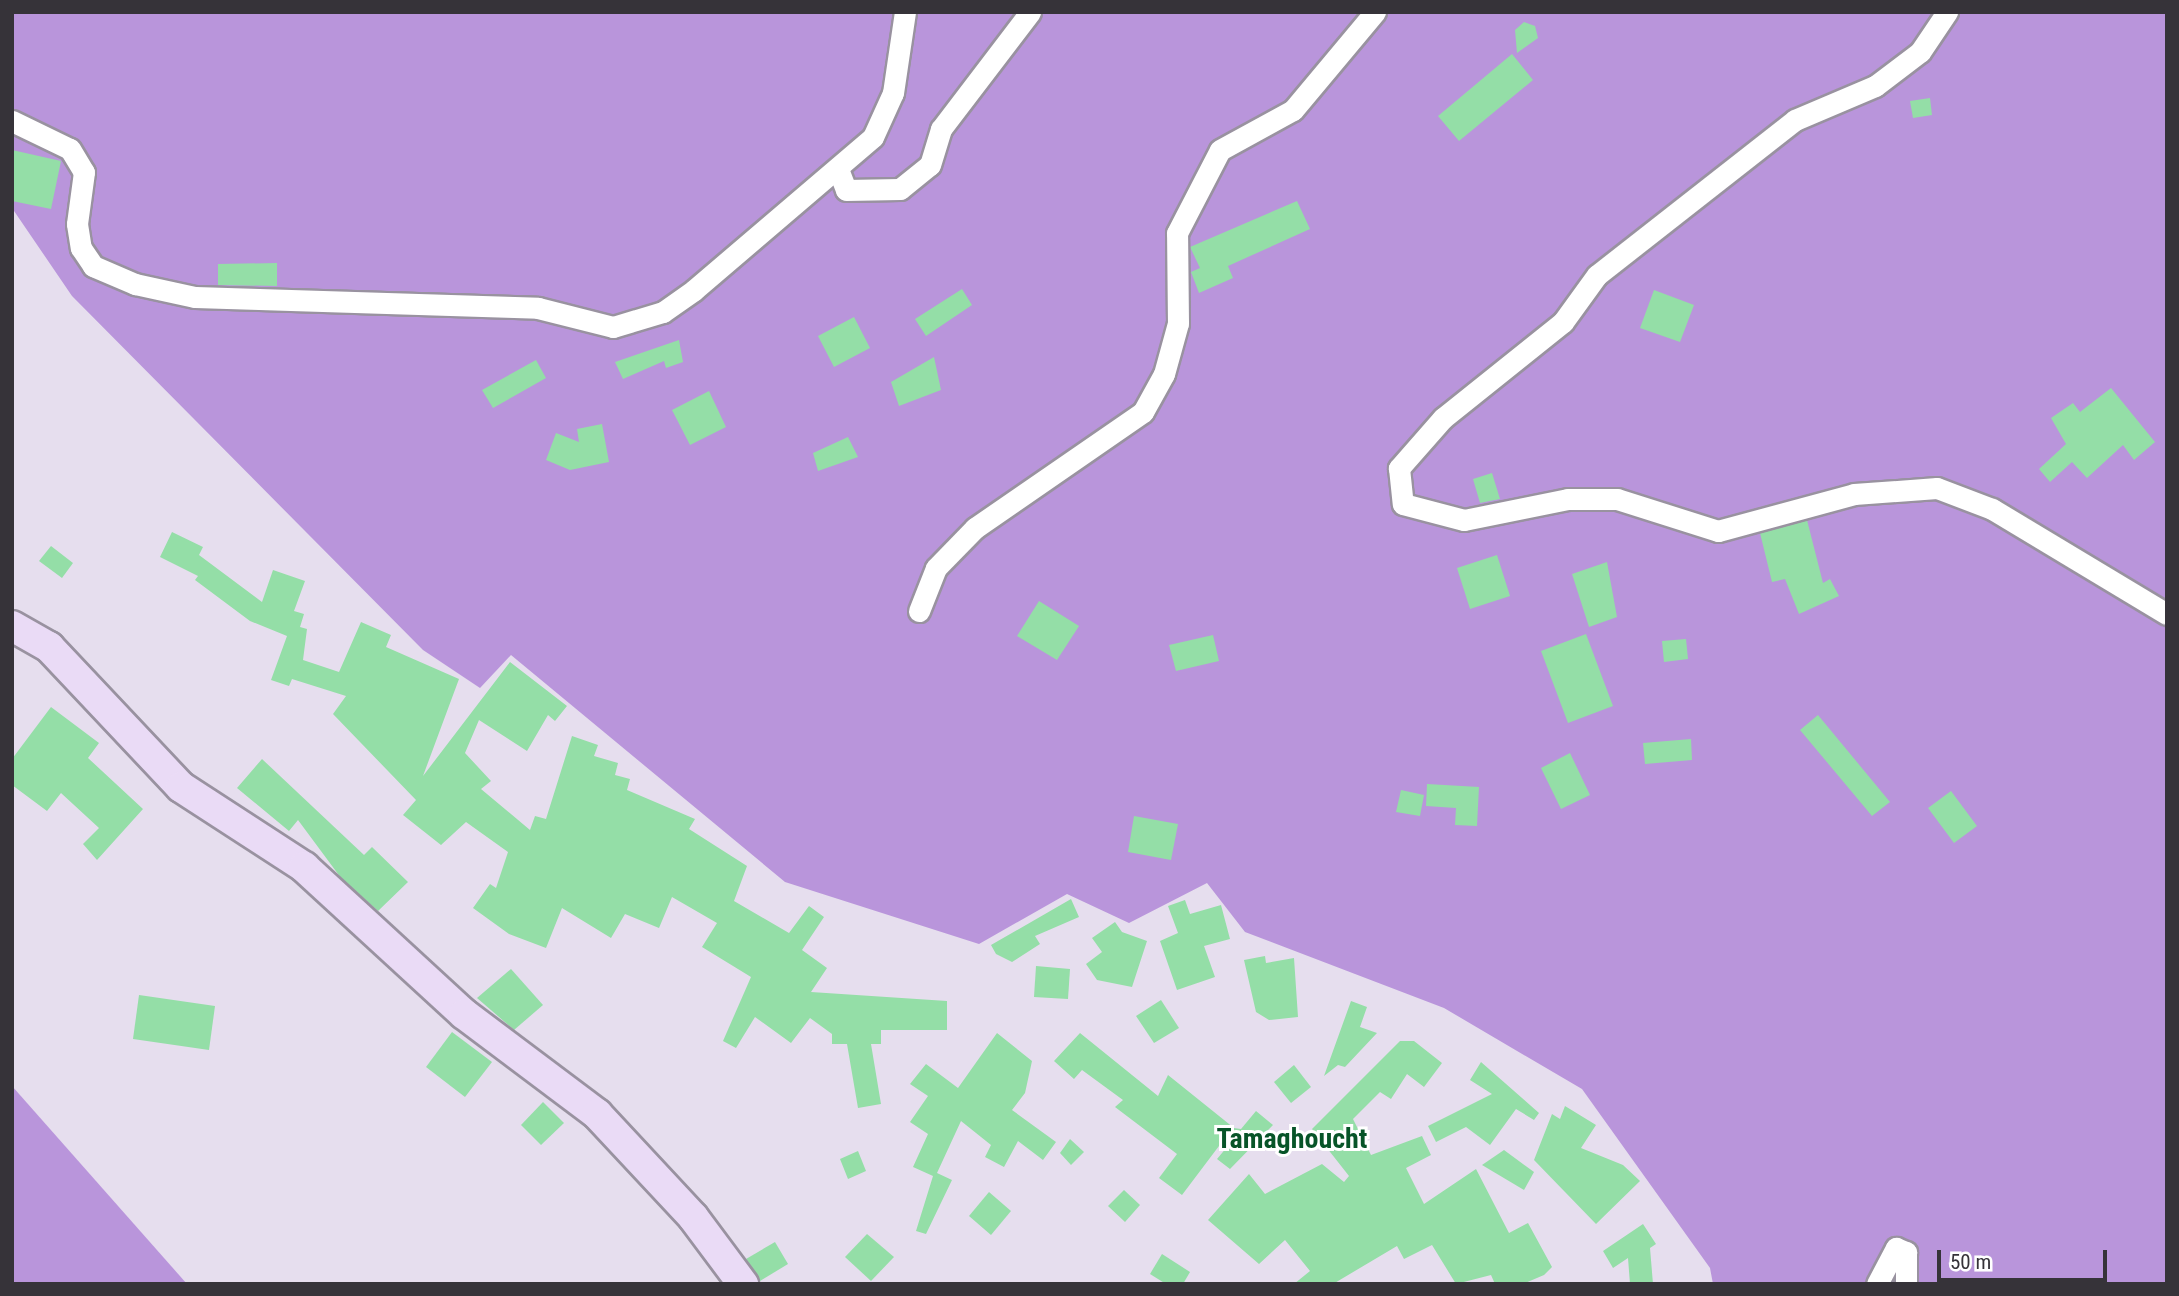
<!DOCTYPE html>
<html>
<head>
<meta charset="utf-8">
<style>
	body { margin:0 }
	#map { position:relative; width:2179px; height:1296px; overflow:hidden; background:#e6deee; font-family:"Roboto Condensed",sans-serif }
	div>[style] { position:absolute }
	[style*='--x'] { left:calc(var(--x)*1px); top:calc(var(--y)*1px); width:calc(var(--w)*1px); rotate:calc(var(--a)*1deg) }
	.forest>* { inset:0; background:#b995db }
	.building>* { inset:0; background:#94dea7 }
	.roads { filter:drop-shadow(2px 0 #9992a0) drop-shadow(-2px 0 #9992a0) drop-shadow(0 2px #9992a0) drop-shadow(0 -2px #9992a0) }
	.street>* { height:21px; margin:-10.5px; padding:0 10.5px; transform-origin:10.5px; border-radius:10.5px; background:#fff }
	.secondary>* { height:30px; margin:-15px; padding:0 15px; transform-origin:15px; border-radius:15px; background:#eadbf6 }
	span { translate:-50% -50%; white-space:nowrap; text-align:center; line-height:1.15; -webkit-text-stroke:6px #fff; paint-order:stroke }
	.quarter-label { font-size:28px; color:#075428; font-weight:700 }
	.frame { position:absolute; inset:0; border:14px solid #363339; pointer-events:none }
	.scale { position:absolute; left:1937px; top:1250px; width:170px; height:32px; box-sizing:border-box; border:4px solid #363339; border-top:0; padding-left:9px; font-size:21px; line-height:24px; white-space:nowrap; color:#363339; -webkit-text-stroke:5px #fff; paint-order:stroke }
</style>
</head>
<body>
<div id="map">
	<div class="forest">
		<div style="clip-path:polygon(12px 12px,2167px 12px,2167px 1284px,1713px 1284px,1710px 1268px,1582px 1089px,1444px 1008px,1245px 932px,1207px 883px,1129px 923px,1067px 894px,979px 944px,785px 882px,511px 655px,480px 688px,423px 650px,72px 296px,12px 208px)"></div>
		<div style="clip-path:polygon(12px 1086px,187px 1284px,12px 1284px)"></div>
	</div>
	<div class="building">
		<div style="clip-path:polygon(1524px 22px,1535px 26px,1538px 38px,1517px 53px,1515px 30px)"></div>
		<div style="clip-path:polygon(1512px 54px,1533px 80px,1459px 141px,1438px 116px)"></div>
		<div style="clip-path:polygon(1930px 98px,1932px 115px,1913px 118px,1910px 101px)"></div>
		<div style="clip-path:polygon(12px 150px,61px 161px,51px 209px,12px 201px)"></div>
		<div style="clip-path:polygon(1297px 201px,1310px 229px,1228px 266px,1233px 278px,1199px 293px,1191px 272px,1200px 268px,1190px 247px)"></div>
		<div style="clip-path:polygon(277px 263px,277px 286px,218px 285px,218px 264px)"></div>
		<div style="clip-path:polygon(962px 289px,972px 305px,926px 336px,915px 319px)"></div>
		<div style="clip-path:polygon(1654px 290px,1694px 305px,1680px 342px,1640px 328px)"></div>
		<div style="clip-path:polygon(854px 317px,870px 348px,834px 367px,818px 336px)"></div>
		<div style="clip-path:polygon(679px 340px,683px 362px,666px 368px,664px 361px,623px 379px,615px 362px)"></div>
		<div style="clip-path:polygon(934px 357px,941px 390px,899px 406px,891px 382px)"></div>
		<div style="clip-path:polygon(536px 360px,546px 378px,493px 408px,482px 390px)"></div>
		<div style="clip-path:polygon(2111px 388px,2155px 442px,2134px 460px,2123px 445px,2087px 478px,2072px 462px,2050px 482px,2039px 469px,2066px 444px,2051px 418px,2073px 403px,2080px 412px)"></div>
		<div style="clip-path:polygon(709px 391px,726px 427px,690px 445px,672px 410px)"></div>
		<div style="clip-path:polygon(602px 424px,609px 462px,570px 470px,546px 460px,556px 433px,579px 442px,577px 429px)"></div>
		<div style="clip-path:polygon(848px 437px,858px 457px,818px 471px,813px 453px)"></div>
		<div style="clip-path:polygon(1492px 473px,1500px 499px,1480px 503px,1473px 479px)"></div>
		<div style="clip-path:polygon(1807px 520px,1823px 583px,1830px 579px,1839px 596px,1799px 614px,1785px 579px,1772px 582px,1760px 533px)"></div>
		<div style="clip-path:polygon(172px 532px,203px 547px,199px 555px,262px 602px,273px 570px,305px 581px,294px 611px,304px 614px,300px 627px,307px 629px,303px 660px,339px 672px,361px 622px,391px 635px,386px 647px,459px 679px,423px 776px,510px 662px,567px 706px,555px 721px,548px 715px,527px 751px,479px 720px,465px 753px,491px 781px,481px 789px,530px 830px,535px 816px,546px 819px,572px 736px,598px 745px,594px 756px,618px 763px,615px 775px,630px 779px,627px 790px,695px 819px,689px 829px,747px 866px,734px 901px,789px 933px,809px 906px,824px 917px,802px 950px,827px 968px,811px 992px,947px 1001px,947px 1030px,881px 1030px,881px 1044px,871px 1044px,881px 1104px,858px 1108px,847px 1044px,832px 1044px,832px 1034px,810px 1018px,791px 1043px,755px 1017px,736px 1048px,723px 1041px,751px 977px,702px 947px,717px 923px,672px 897px,659px 928px,625px 914px,611px 938px,562px 908px,546px 948px,509px 934px,473px 908px,490px 884px,496px 888px,508px 852px,466px 822px,441px 845px,403px 815px,416px 800px,333px 714px,346px 696px,292px 679px,289px 686px,271px 680px,287px 636px,250px 621px,195px 580px,198px 576px,160px 557px)"></div>
		<div style="clip-path:polygon(51px 546px,73px 563px,62px 578px,39px 561px)"></div>
		<div style="clip-path:polygon(1497px 555px,1510px 596px,1470px 609px,1457px 568px)"></div>
		<div style="clip-path:polygon(1607px 562px,1617px 617px,1589px 627px,1572px 574px)"></div>
		<div style="clip-path:polygon(1039px 601px,1079px 626px,1057px 660px,1017px 636px)"></div>
		<div style="clip-path:polygon(1586px 634px,1613px 706px,1568px 723px,1541px 651px)"></div>
		<div style="clip-path:polygon(1213px 635px,1219px 661px,1176px 671px,1169px 645px)"></div>
		<div style="clip-path:polygon(1686px 639px,1688px 659px,1664px 662px,1662px 641px)"></div>
		<div style="clip-path:polygon(51px 707px,99px 743px,88px 758px,143px 809px,97px 860px,83px 844px,99px 828px,61px 793px,47px 811px,12px 785px,12px 759px)"></div>
		<div style="clip-path:polygon(1818px 715px,1890px 802px,1872px 816px,1800px 730px)"></div>
		<div style="clip-path:polygon(1691px 739px,1692px 760px,1645px 764px,1643px 743px)"></div>
		<div style="clip-path:polygon(1570px 753px,1590px 795px,1561px 809px,1541px 768px)"></div>
		<div style="clip-path:polygon(262px 759px,364px 855px,372px 847px,408px 882px,378px 911px,341px 878px,298px 820px,289px 831px,237px 788px)"></div>
		<div style="clip-path:polygon(1427px 784px,1479px 787px,1477px 826px,1455px 825px,1456px 808px,1426px 806px)"></div>
		<div style="clip-path:polygon(1401px 790px,1424px 795px,1420px 816px,1396px 812px)"></div>
		<div style="clip-path:polygon(1951px 791px,1977px 826px,1954px 843px,1928px 808px)"></div>
		<div style="clip-path:polygon(1134px 816px,1178px 824px,1171px 860px,1128px 852px)"></div>
		<div style="clip-path:polygon(1071px 899px,1079px 917px,1035px 936px,1040px 944px,1012px 962px,996px 954px,991px 945px)"></div>
		<div style="clip-path:polygon(1185px 900px,1190px 914px,1221px 905px,1230px 939px,1204px 946px,1215px 977px,1177px 990px,1160px 941px,1178px 933px,1168px 906px)"></div>
		<div style="clip-path:polygon(1115px 922px,1122px 932px,1147px 941px,1132px 987px,1097px 980px,1086px 964px,1102px 952px,1092px 938px)"></div>
		<div style="clip-path:polygon(1265px 956px,1266px 963px,1294px 958px,1298px 1017px,1269px 1020px,1256px 1012px,1244px 960px)"></div>
		<div style="clip-path:polygon(1036px 966px,1070px 969px,1068px 999px,1034px 997px)"></div>
		<div style="clip-path:polygon(511px 969px,543px 1005px,514px 1030px,477px 998px)"></div>
		<div style="clip-path:polygon(139px 995px,215px 1006px,209px 1050px,133px 1039px)"></div>
		<div style="clip-path:polygon(1161px 1000px,1179px 1028px,1154px 1043px,1136px 1016px)"></div>
		<div style="clip-path:polygon(1351px 1001px,1367px 1007px,1360px 1027px,1377px 1033px,1345px 1067px,1338px 1065px,1324px 1076px)"></div>
		<div style="clip-path:polygon(452px 1032px,492px 1062px,465px 1097px,426px 1067px)"></div>
		<div style="clip-path:polygon(997px 1033px,1032px 1061px,1025px 1093px,1012px 1110px,1056px 1142px,1043px 1160px,1018px 1141px,1004px 1167px,985px 1157px,991px 1145px,961px 1121px,937px 1173px,952px 1180px,926px 1234px,916px 1231px,933px 1176px,913px 1167px,928px 1134px,910px 1122px,928px 1096px,910px 1084px,926px 1064px,958px 1088px)"></div>
		<div style="clip-path:polygon(1080px 1033px,1158px 1096px,1168px 1075px,1234px 1128px,1241px 1129px,1256px 1111px,1273px 1125px,1230px 1169px,1217px 1159px,1227px 1147px,1222px 1142px,1182px 1195px,1159px 1178px,1177px 1154px,1115px 1107px,1123px 1100px,1082px 1070px,1074px 1079px,1054px 1061px)"></div>
		<div style="clip-path:polygon(1400px 1041px,1414px 1041px,1442px 1063px,1424px 1087px,1407px 1074px,1391px 1099px,1380px 1092px,1353px 1119px,1371px 1155px,1422px 1136px,1431px 1155px,1406px 1168px,1424px 1204px,1476px 1169px,1509px 1233px,1528px 1223px,1552px 1267px,1544px 1275px,1523px 1284px,1495px 1284px,1491px 1275px,1456px 1284px,1432px 1245px,1404px 1259px,1397px 1246px,1333px 1284px,1294px 1284px,1310px 1271px,1285px 1240px,1259px 1264px,1208px 1220px,1249px 1174px,1265px 1194px,1322px 1164px,1344px 1182px,1349px 1176px,1312px 1129px)"></div>
		<div style="clip-path:polygon(1481px 1062px,1539px 1113px,1534px 1120px,1516px 1109px,1490px 1145px,1466px 1127px,1436px 1142px,1428px 1126px,1492px 1094px,1470px 1080px)"></div>
		<div style="clip-path:polygon(1294px 1065px,1311px 1087px,1291px 1103px,1274px 1082px)"></div>
		<div style="clip-path:polygon(543px 1102px,564px 1123px,541px 1145px,521px 1125px)"></div>
		<div style="clip-path:polygon(1565px 1106px,1596px 1125px,1581px 1148px,1623px 1165px,1640px 1181px,1596px 1224px,1534px 1160px,1552px 1114px,1560px 1119px)"></div>
		<div style="clip-path:polygon(1070px 1139px,1084px 1152px,1071px 1165px,1060px 1153px)"></div>
		<div style="clip-path:polygon(1504px 1150px,1534px 1172px,1524px 1190px,1482px 1165px)"></div>
		<div style="clip-path:polygon(858px 1151px,866px 1171px,848px 1179px,840px 1159px)"></div>
		<div style="clip-path:polygon(1124px 1190px,1140px 1205px,1125px 1222px,1108px 1206px)"></div>
		<div style="clip-path:polygon(989px 1192px,1011px 1211px,991px 1235px,969px 1216px)"></div>
		<div style="clip-path:polygon(1643px 1224px,1656px 1244px,1650px 1248px,1653px 1284px,1630px 1284px,1628px 1258px,1613px 1268px,1603px 1251px)"></div>
		<div style="clip-path:polygon(867px 1234px,894px 1257px,871px 1281px,845px 1257px)"></div>
		<div style="clip-path:polygon(775px 1242px,788px 1264px,760px 1281px,746px 1259px)"></div>
		<div style="clip-path:polygon(1162px 1254px,1190px 1272px,1183px 1284px,1166px 1284px,1150px 1274px)"></div>
	</div>
	<div class="roads">
		<div class="street">
			<div style="--x:1947;--y:12;--w:48;--a:124"></div>
			<div style="--x:1920;--y:52;--w:56;--a:142.9"></div>
			<div style="--x:1875;--y:86;--w:87;--a:157"></div>
			<div style="--x:1795;--y:120;--w:251;--a:141.9"></div>
			<div style="--x:1597;--y:275;--w:58;--a:125.9"></div>
			<div style="--x:1563;--y:322;--w:154;--a:141.3"></div>
			<div style="--x:1443;--y:418;--w:67;--a:131.3"></div>
			<div style="--x:1399;--y:468;--w:36;--a:84"></div>
			<div style="--x:1403;--y:504;--w:63;--a:14.7"></div>
			<div style="--x:1464;--y:520;--w:106;--a:-11.4"></div>
			<div style="--x:1568;--y:499;--w:49;--a:0"></div>
			<div style="--x:1617;--y:499;--w:106;--a:17.6"></div>
			<div style="--x:1718;--y:531;--w:141;--a:-15.2"></div>
			<div style="--x:1854;--y:494;--w:83;--a:-4.1"></div>
			<div style="--x:1937;--y:488;--w:59;--a:20.9"></div>
			<div style="--x:1992;--y:509;--w:204;--a:31"></div>
			<div style="--x:12;--y:121;--w:64;--a:25.8"></div>
			<div style="--x:70;--y:149;--w:27;--a:59"></div>
			<div style="--x:84;--y:172;--w:52;--a:97.7"></div>
			<div style="--x:77;--y:224;--w:24;--a:81"></div>
			<div style="--x:81;--y:248;--w:22;--a:56"></div>
			<div style="--x:93;--y:266;--w:46;--a:23.2"></div>
			<div style="--x:135;--y:284;--w:61;--a:12.2"></div>
			<div style="--x:195;--y:297;--w:343;--a:1.8"></div>
			<div style="--x:538;--y:308;--w:77;--a:14.2"></div>
			<div style="--x:613;--y:327;--w:52;--a:-16.7"></div>
			<div style="--x:663;--y:312;--w:38;--a:-35"></div>
			<div style="--x:694;--y:290;--w:235;--a:-40.5"></div>
			<div style="--x:873;--y:137;--w:48;--a:-65.6"></div>
			<div style="--x:893;--y:93;--w:82;--a:-81.6"></div>
			<div style="--x:838;--y:169;--w:22;--a:69"></div>
			<div style="--x:846;--y:190;--w:54;--a:-1.1"></div>
			<div style="--x:900;--y:189;--w:38;--a:-39"></div>
			<div style="--x:930;--y:165;--w:38;--a:-73"></div>
			<div style="--x:941;--y:129;--w:147;--a:-52.7"></div>
			<div style="--x:919;--y:611;--w:46;--a:-68.4"></div>
			<div style="--x:936;--y:568;--w:56;--a:-45.7"></div>
			<div style="--x:975;--y:528;--w:204;--a:-34.6"></div>
			<div style="--x:1143;--y:412;--w:43;--a:-61.1"></div>
			<div style="--x:1164;--y:374;--w:53;--a:-74.6"></div>
			<div style="--x:1178;--y:323;--w:90;--a:-90.6"></div>
			<div style="--x:1177;--y:233;--w:93;--a:-62.6"></div>
			<div style="--x:1220;--y:150;--w:83;--a:-28.7"></div>
			<div style="--x:1293;--y:110;--w:128;--a:-50.1"></div>
			<div style="--x:1877;--y:1284;--w:41;--a:-62.2"></div>
			<div style="--x:1896;--y:1248;--w:11;--a:22"></div>
			<div style="--x:1906;--y:1252;--w:32;--a:90"></div>
		</div>
		<div class="secondary">
			<div style="--x:12;--y:626;--w:43;--a:29.6"></div>
			<div style="--x:49;--y:647;--w:192;--a:46.7"></div>
			<div style="--x:181;--y:787;--w:147;--a:33"></div>
			<div style="--x:304;--y:867;--w:217;--a:42.6"></div>
			<div style="--x:464;--y:1014;--w:166;--a:36.9"></div>
			<div style="--x:597;--y:1114;--w:141;--a:47"></div>
			<div style="--x:693;--y:1217;--w:84;--a:53.3"></div>
		</div>
	</div>
	<div class="quarter-label">
		<span style="left:1292px;top:1139px">Tamaghoucht</span>
	</div>
	<div class="frame"></div>
	<div class="scale">50 m</div>
</div>
</body>
</html>
